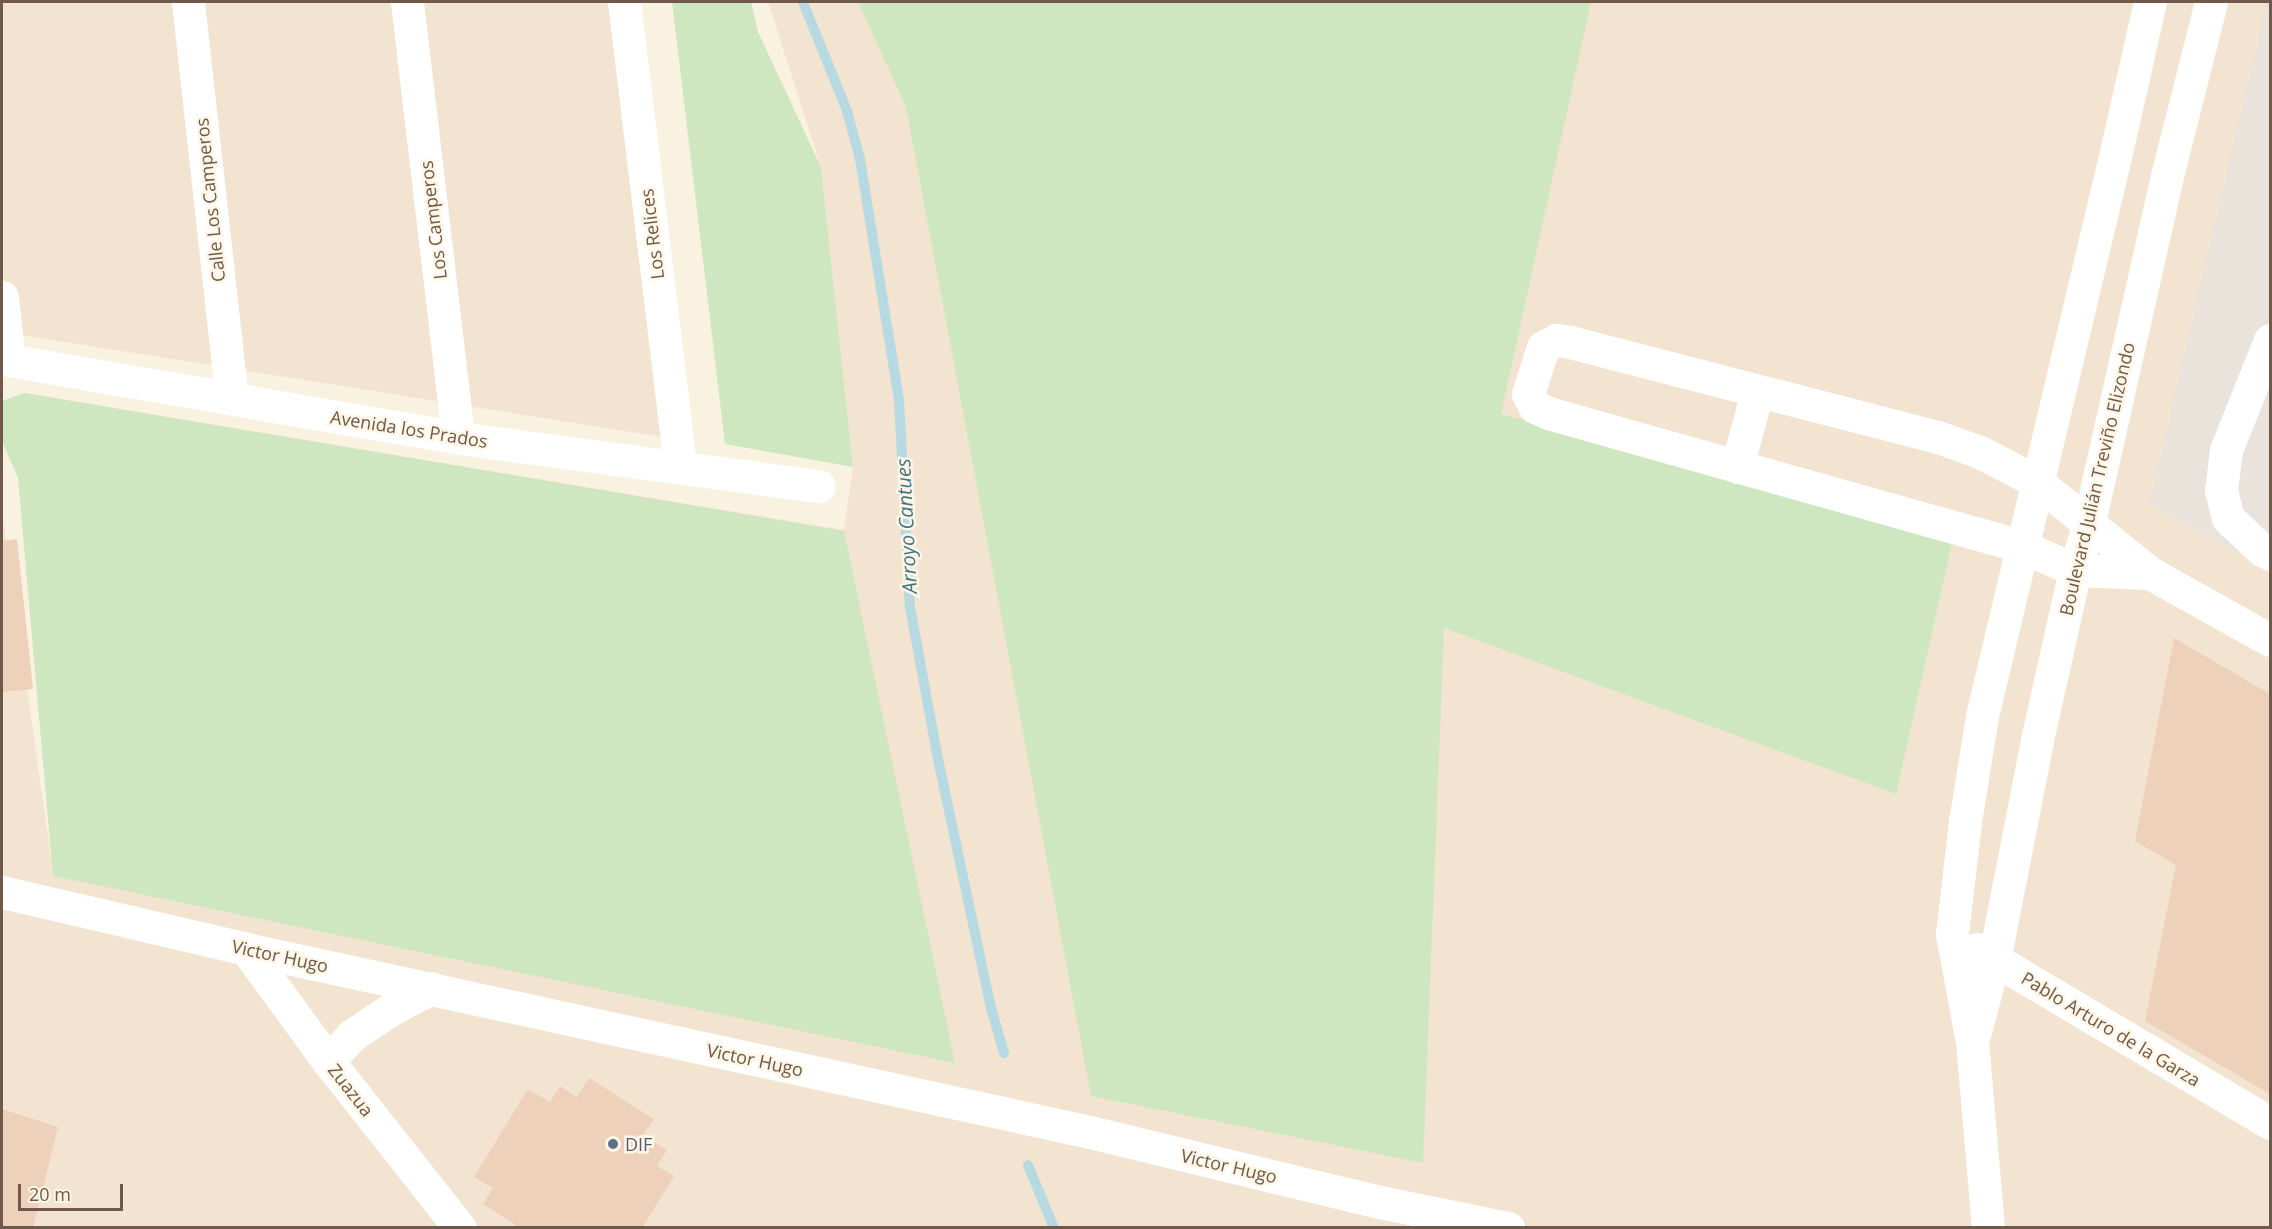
<!DOCTYPE html>
<html>
<head>
<meta charset="utf-8">
<style>
	body { margin:0 }
	#map { position:relative; width:2272px; height:1229px; overflow:hidden; background:#faf2e1; font-family:"Open Sans",sans-serif }
	div>[style] { position:absolute }
	[style*='--x'] { left:calc(var(--x)*1px); top:calc(var(--y)*1px); width:calc(var(--w)*1px); rotate:calc(var(--a)*1deg) }
	.residential>* { inset:0; background:#f2e4d0 }
	.industrial>* { inset:0; background:#e9e3dc }
	.green>* { inset:0; background:#cee7c1 }
	.stream>* { height:10px; margin:-5px; padding:0 5px; transform-origin:5px; border-radius:5px; background:#b7dae2 }
	.building>* { inset:0; background:#eed1ba }
	.minor>* { height:33px; margin:-16.5px; padding:0 16.5px; transform-origin:16.5px; border-radius:16.5px; background:#fff }
	.dots>* { width:16px; height:16px; translate:-50% -50%; box-sizing:border-box; border:3px solid #fef6e6; border-radius:50% }
	span { translate:-50% -50%; white-space:nowrap; text-align:center; line-height:1.15; -webkit-text-stroke:5px #fef6e6; paint-order:stroke }
	.street-label { font-size:18px; color:#70594a }
	.service-label { font-size:18px; color:#4e5e75 }
	.left { translate:0 -50%; text-align:left }
	.water-label { font-size:20px; color:#457582; font-style:italic }
	.frame { position:absolute; inset:0; border:3px solid #70594a; pointer-events:none }
	.scale { position:absolute; left:18px; top:1184px; width:105px; height:27px; box-sizing:border-box; border:3px solid #70594a; border-top:0; padding-left:8px; font-size:18px; line-height:21px; white-space:nowrap; color:#70594a; -webkit-text-stroke:4px #fef6e6; paint-order:stroke }
</style>
</head>
<body>
<div id="map">
	<div class="residential">
		<div style="clip-path:polygon(2px 2px,613px 2px,669px 438px,2px 332px)"></div>
		<div style="clip-path:polygon(768px 2px,2270px 2px,2270px 1227px,2px 1227px,2px 511px,52px 865px,25px 393px,844px 530px,853px 467px,821px 167px)"></div>
	</div>
	<div class="industrial">
		<div style="clip-path:polygon(2267px 2px,2270px 2px,2270px 571px,2149px 505px)"></div>
	</div>
	<div class="green">
		<div style="clip-path:polygon(672px 2px,751px 2px,758px 32px,821px 167px,853px 467px,725px 444px)"></div>
		<div style="clip-path:polygon(858px 2px,1591px 2px,1501px 414px,1954px 534px,1896px 794px,1444px 628px,1423px 1163px,1091px 1096px,906px 107px)"></div>
		<div style="clip-path:polygon(25px 393px,844px 531px,955px 1063px,53px 876px,18px 478px,2px 441px,2px 401px)"></div>
	</div>
	<div class="stream">
		<div style="--x:803;--y:2;--w:118;--a:68"></div>
		<div style="--x:847;--y:111;--w:50;--a:74.8"></div>
		<div style="--x:860;--y:159;--w:244;--a:80.8"></div>
		<div style="--x:899;--y:400;--w:207;--a:87"></div>
		<div style="--x:910;--y:607;--w:155;--a:79.6"></div>
		<div style="--x:938;--y:759;--w:255;--a:78"></div>
		<div style="--x:991;--y:1008;--w:47;--a:73.9"></div>
		<div style="--x:1028;--y:1165;--w:68;--a:67.6"></div>
	</div>
	<div class="building">
		<div style="clip-path:polygon(17px 539px,33px 689px,2px 692px,2px 541px)"></div>
		<div style="clip-path:polygon(2174px 638px,2270px 694px,2270px 1094px,2145px 1021px,2176px 865px,2135px 841px)"></div>
		<div style="clip-path:polygon(589px 1078px,654px 1119px,643px 1135px,667px 1150px,657px 1166px,674px 1176px,642px 1228px,520px 1228px,483px 1204px,493px 1188px,474px 1177px,528px 1089px,550px 1102px,560px 1086px,577px 1097px)"></div>
		<div style="clip-path:polygon(2px 1109px,58px 1127px,33px 1228px,2px 1228px)"></div>
	</div>
	<div class="minor">
		<div style="--x:188;--y:2;--w:398;--a:83.7"></div>
		<div style="--x:407;--y:2;--w:439;--a:83.3"></div>
		<div style="--x:624;--y:2;--w:468;--a:83.1"></div>
		<div style="--x:2;--y:297;--w:63;--a:83.7"></div>
		<div style="--x:2270;--y:340;--w:118;--a:111.8"></div>
		<div style="--x:2226;--y:450;--w:40;--a:97.1"></div>
		<div style="--x:2221;--y:490;--w:29;--a:76"></div>
		<div style="--x:2228;--y:518;--w:47;--a:43.3"></div>
		<div style="--x:2262;--y:550;--w:9;--a:27"></div>
		<div style="--x:2;--y:359;--w:463;--a:9.8"></div>
		<div style="--x:458;--y:438;--w:364;--a:7.6"></div>
		<div style="--x:1737;--y:467;--w:78;--a:-75.1"></div>
		<div style="--x:2150;--y:573;--w:75;--a:-177.7"></div>
		<div style="--x:2075;--y:570;--w:59;--a:-156"></div>
		<div style="--x:2021;--y:546;--w:490;--a:-164.3"></div>
		<div style="--x:1549;--y:413;--w:15;--a:-157"></div>
		<div style="--x:1535;--y:407;--w:15;--a:-118"></div>
		<div style="--x:1528;--y:394;--w:49;--a:-72.3"></div>
		<div style="--x:1543;--y:347;--w:15;--a:-28"></div>
		<div style="--x:1556;--y:340;--w:14;--a:8"></div>
		<div style="--x:1570;--y:342;--w:380;--a:14.5"></div>
		<div style="--x:1938;--y:437;--w:45;--a:19.7"></div>
		<div style="--x:1980;--y:452;--w:63;--a:27.4"></div>
		<div style="--x:2036;--y:481;--w:146;--a:38.9"></div>
		<div style="--x:2150;--y:573;--w:137;--a:29.2"></div>
		<div style="--x:2;--y:892;--w:251;--a:13.1"></div>
		<div style="--x:246;--y:949;--w:864;--a:12.23"></div>
		<div style="--x:1090;--y:1132;--w:293;--a:13.6"></div>
		<div style="--x:1375;--y:1201;--w:136;--a:11.5"></div>
		<div style="--x:246;--y:949;--w:139;--a:53.8"></div>
		<div style="--x:328;--y:1061;--w:213;--a:51.7"></div>
		<div style="--x:1977;--y:949;--w:341;--a:30.7"></div>
		<div style="--x:1974;--y:1035;--w:78;--a:-75.1"></div>
		<div style="--x:1994;--y:960;--w:224;--a:-78.9"></div>
		<div style="--x:2037;--y:740;--w:174;--a:-77.4"></div>
		<div style="--x:2075;--y:570;--w:50;--a:-73.7"></div>
		<div style="--x:2089;--y:522;--w:359;--a:-77.3"></div>
		<div style="--x:2168;--y:172;--w:175;--a:-75.8"></div>
		<div style="--x:328;--y:1061;--w:34;--a:-47"></div>
		<div style="--x:351;--y:1036;--w:45;--a:-34"></div>
		<div style="--x:388;--y:1011;--w:49;--a:-28.1"></div>
		<div style="--x:1988;--y:1228;--w:187;--a:-94.9"></div>
		<div style="--x:1972;--y:1042;--w:110;--a:-100.5"></div>
		<div style="--x:1952;--y:934;--w:113;--a:-83.4"></div>
		<div style="--x:1965;--y:822;--w:107;--a:-80.9"></div>
		<div style="--x:1982;--y:716;--w:584;--a:-76.63"></div>
		<div style="--x:2117;--y:148;--w:150;--a:-77.3"></div>
	</div>
	<div class="dots">
		<div style="left:613px;top:1144px;background:#5c6f8a"></div>
	</div>
	<div class="street-label">
		<span style="left:210px;top:200px;rotate:-96deg">Calle Los Camperos</span>
		<span style="left:433px;top:220px;rotate:-97deg">Los Camperos</span>
		<span style="left:652px;top:234px;rotate:-97deg">Los Relices</span>
		<span style="left:409px;top:429px;rotate:9deg">Avenida los Prados</span>
		<span style="left:2097px;top:479px;rotate:-77deg">Boulevard Julián Treviño Elizondo</span>
		<span style="left:280px;top:956px;rotate:12deg">Victor Hugo</span>
		<span style="left:2111px;top:1029px;rotate:31deg">Pablo Arturo de la Garza</span>
		<span style="left:755px;top:1060px;rotate:12deg">Victor Hugo</span>
		<span style="left:351px;top:1090px;rotate:52deg">Zuazua</span>
		<span style="left:1229px;top:1166px;rotate:13deg">Victor Hugo</span>
	</div>
	<div class="service-label">
		<span class="left" style="left:625px;top:1144px">DIF</span>
	</div>
	<div class="water-label">
		<span style="left:906px;top:526px;rotate:-93deg">Arroyo Cantues</span>
	</div>
	<div class="frame"></div>
	<div class="scale">20 m</div>
</div>
</body>
</html>
